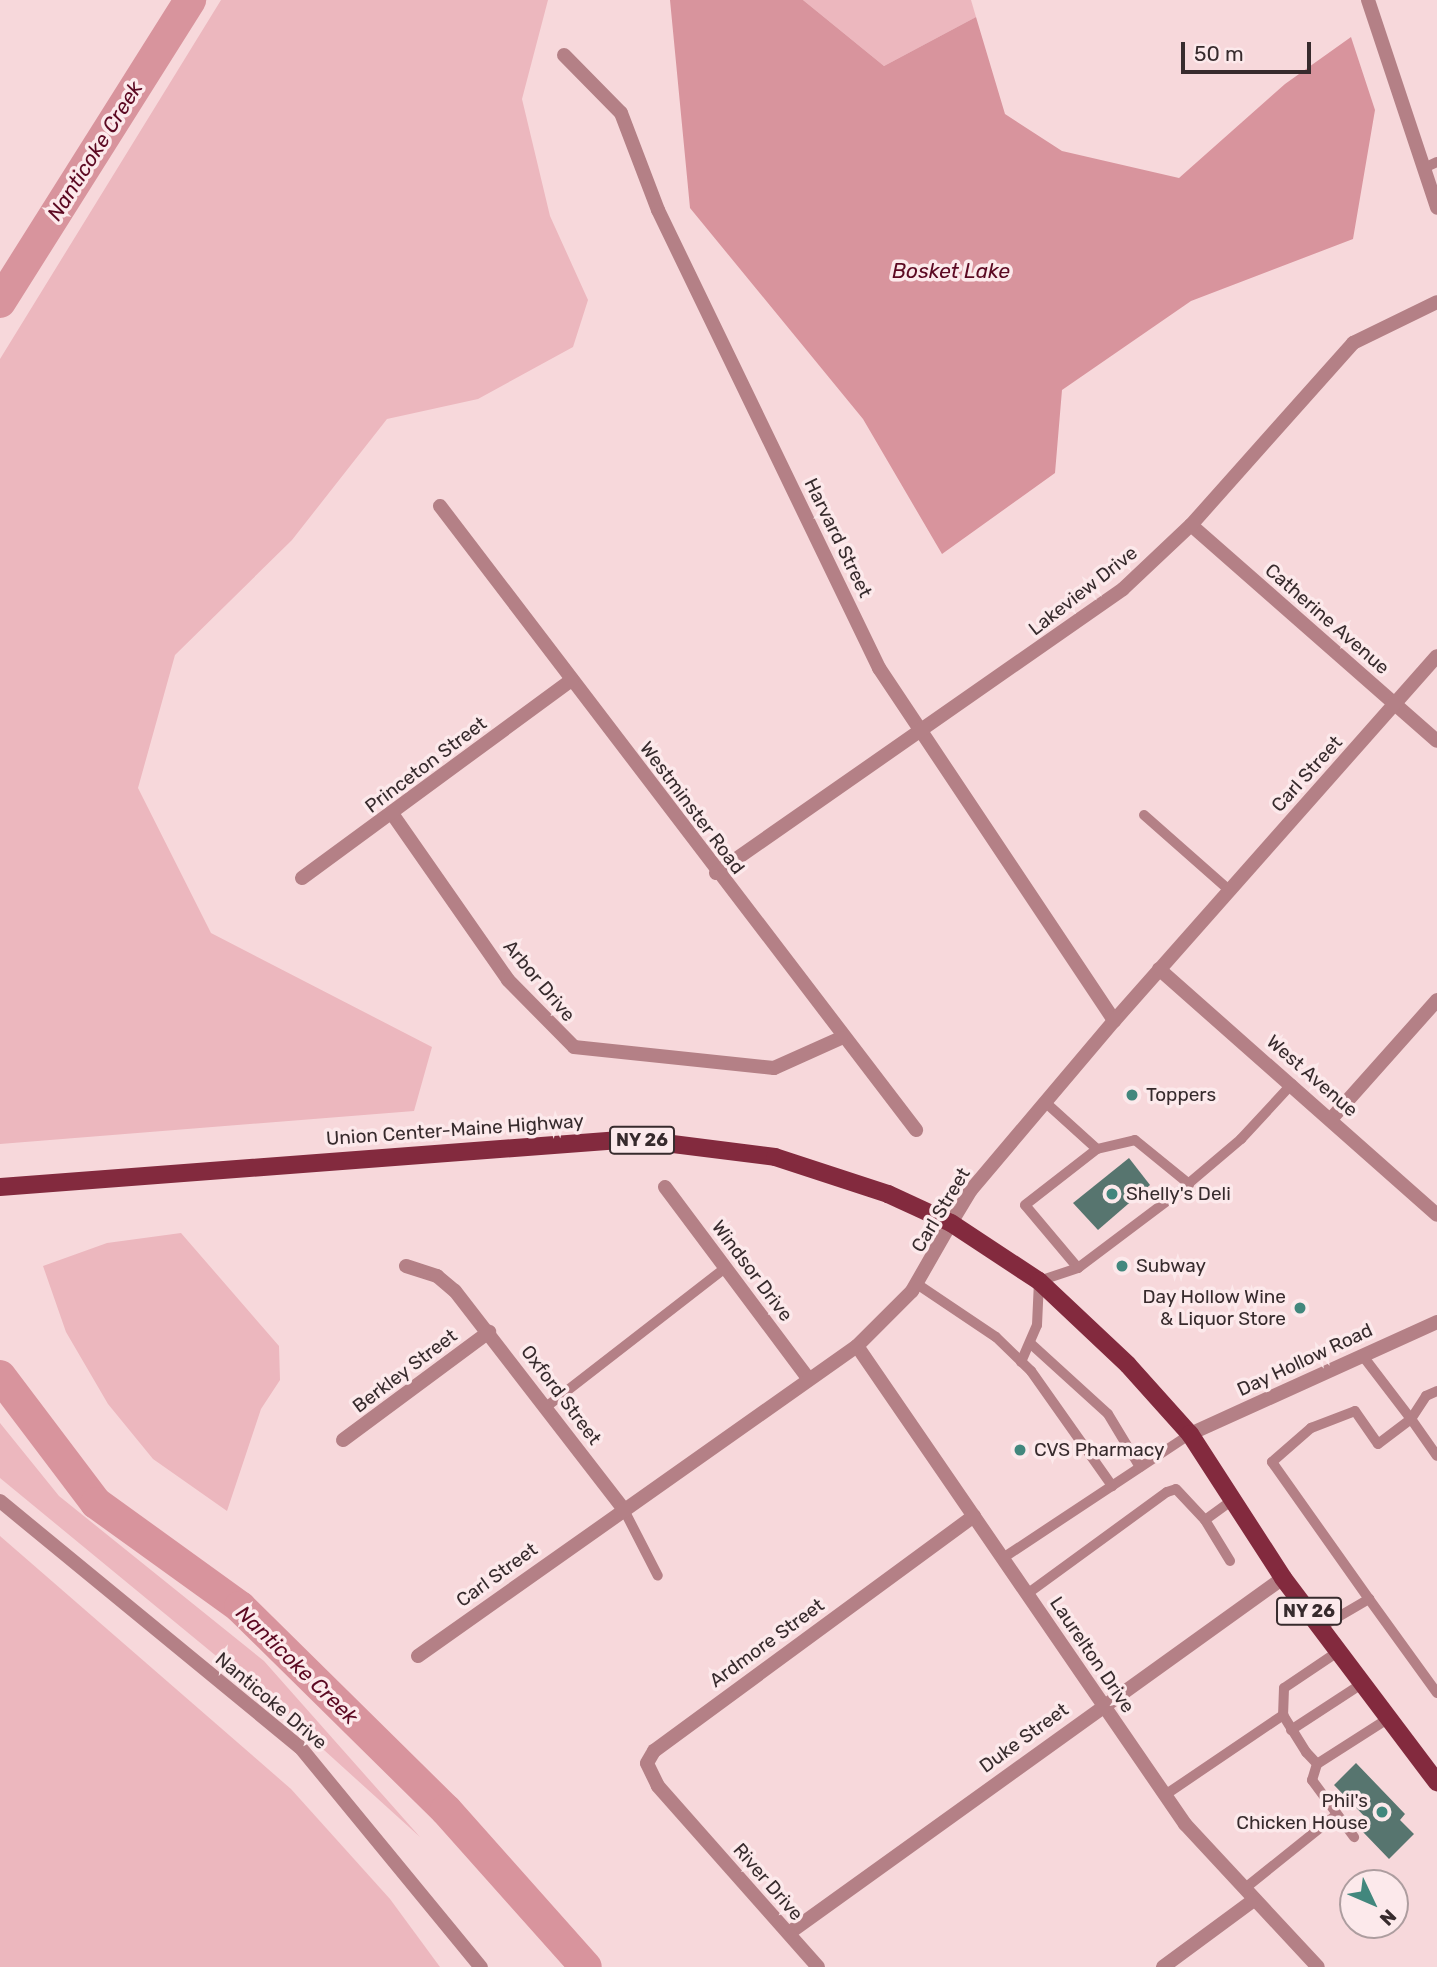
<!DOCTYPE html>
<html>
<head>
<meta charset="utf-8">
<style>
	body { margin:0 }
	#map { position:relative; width:1437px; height:1967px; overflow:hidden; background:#f7d8db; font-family:Rubik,sans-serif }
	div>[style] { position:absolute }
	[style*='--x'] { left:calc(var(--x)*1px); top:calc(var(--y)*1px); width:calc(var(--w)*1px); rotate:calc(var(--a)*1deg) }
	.green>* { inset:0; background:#ecb7be }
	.water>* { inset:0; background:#d8949d }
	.river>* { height:32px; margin:-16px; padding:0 16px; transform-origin:16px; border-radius:16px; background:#d8949d }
	.building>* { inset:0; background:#57756f }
	.service>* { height:10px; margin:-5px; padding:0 5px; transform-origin:5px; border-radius:5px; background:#b48086 }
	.minor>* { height:14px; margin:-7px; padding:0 7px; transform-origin:7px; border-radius:7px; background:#b48086 }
	.tertiary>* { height:14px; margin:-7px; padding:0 7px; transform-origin:7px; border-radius:7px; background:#b48086 }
	.primary>* { height:18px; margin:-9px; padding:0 9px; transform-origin:9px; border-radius:9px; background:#832a3e }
	.dots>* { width:19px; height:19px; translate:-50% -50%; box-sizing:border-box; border:4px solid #fce9eb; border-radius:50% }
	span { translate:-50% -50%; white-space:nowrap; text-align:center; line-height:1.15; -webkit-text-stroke:7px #fce9eb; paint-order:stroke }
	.shield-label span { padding:2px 5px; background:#fce9eb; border:2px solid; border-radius:5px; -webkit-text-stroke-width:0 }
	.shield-label { font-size:18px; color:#372b2d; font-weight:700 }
	.street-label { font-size:19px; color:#372b2d }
	.poi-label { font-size:19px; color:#372b2d }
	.left { translate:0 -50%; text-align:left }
	.right { translate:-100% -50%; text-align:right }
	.water-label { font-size:21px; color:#5c0922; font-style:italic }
	.north { position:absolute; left:1339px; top:1869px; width:70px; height:70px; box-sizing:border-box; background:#fce9eb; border:2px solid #ad9d9f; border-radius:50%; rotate:134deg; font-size:19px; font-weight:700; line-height:28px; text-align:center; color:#372b2d }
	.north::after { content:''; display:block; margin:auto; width:24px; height:32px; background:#42877d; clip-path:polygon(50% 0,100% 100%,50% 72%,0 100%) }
	.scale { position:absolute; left:1181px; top:42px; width:130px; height:32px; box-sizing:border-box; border:4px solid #372b2d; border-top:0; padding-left:9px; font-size:21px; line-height:24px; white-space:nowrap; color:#372b2d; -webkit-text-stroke:5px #fce9eb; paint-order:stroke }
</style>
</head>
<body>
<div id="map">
	<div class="green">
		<div style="clip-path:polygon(221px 0,548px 0,522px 99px,550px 216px,588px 300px,573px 347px,478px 399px,387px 419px,292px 540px,175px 655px,138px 788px,211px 933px,432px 1047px,414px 1111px,0 1144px,0 359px)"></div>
		<div style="clip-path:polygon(803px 0,971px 0,976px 17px,884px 66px)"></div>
		<div style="clip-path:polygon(181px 1233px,279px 1346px,280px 1380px,261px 1409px,227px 1511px,153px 1459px,108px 1404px,66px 1332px,43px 1266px,107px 1243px)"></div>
		<div style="clip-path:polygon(0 1423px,59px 1496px,264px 1661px,420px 1837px,260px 1692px,0 1478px)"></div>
		<div style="clip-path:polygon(0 1536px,291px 1789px,390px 1899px,440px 1967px,0 1967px)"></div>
	</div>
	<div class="water">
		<div style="clip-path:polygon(670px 0,803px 0,884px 66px,976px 17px,1005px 114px,1062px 151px,1179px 178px,1285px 84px,1351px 37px,1375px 110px,1353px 239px,1191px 301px,1062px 390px,1055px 473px,942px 554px,863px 419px,690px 208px)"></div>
	</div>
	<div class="river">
		<div style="--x:0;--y:302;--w:357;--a:-57.8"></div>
		<div style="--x:0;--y:1376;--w:159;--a:52.9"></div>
		<div style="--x:96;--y:1503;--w:178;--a:35.8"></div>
		<div style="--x:240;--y:1607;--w:289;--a:44.6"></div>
		<div style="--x:446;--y:1810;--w:210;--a:48.3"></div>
	</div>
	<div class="building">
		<div style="clip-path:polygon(1129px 1158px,1150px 1185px,1098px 1230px,1073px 1203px)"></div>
		<div style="clip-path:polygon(1356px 1763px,1405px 1814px,1400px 1820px,1414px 1834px,1389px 1859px,1363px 1832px,1368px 1820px,1334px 1785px)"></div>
	</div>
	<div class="service">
		<div style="--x:1424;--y:168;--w:14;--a:-25"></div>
		<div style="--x:1144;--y:815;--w:113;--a:41.4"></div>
		<div style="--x:1045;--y:1102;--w:70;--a:42.1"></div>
		<div style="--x:1097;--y:1149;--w:39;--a:-13"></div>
		<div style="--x:1135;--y:1140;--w:70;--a:39.2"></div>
		<div style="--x:1078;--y:1268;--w:82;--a:-130.1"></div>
		<div style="--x:1025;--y:1205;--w:91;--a:-37.9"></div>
		<div style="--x:917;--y:1284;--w:95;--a:33.9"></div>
		<div style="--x:996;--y:1337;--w:49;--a:44.2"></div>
		<div style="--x:1031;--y:1371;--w:141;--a:54.8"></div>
		<div style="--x:1030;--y:1343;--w:105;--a:42.3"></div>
		<div style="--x:1108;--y:1414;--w:62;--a:58.9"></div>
		<div style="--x:1021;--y:1362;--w:40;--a:-66.6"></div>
		<div style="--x:1037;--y:1325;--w:44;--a:-87.4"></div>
		<div style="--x:1039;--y:1281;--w:41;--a:-18.4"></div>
		<div style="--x:1078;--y:1268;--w:121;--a:-37"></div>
		<div style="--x:1175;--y:1195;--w:87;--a:-40.3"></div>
		<div style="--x:1241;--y:1139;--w:75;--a:-47.2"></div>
		<div style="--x:1437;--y:1391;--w:12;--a:156"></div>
		<div style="--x:1426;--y:1396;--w:27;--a:123"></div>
		<div style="--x:1411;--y:1419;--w:45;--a:54.9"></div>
		<div style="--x:546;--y:1407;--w:227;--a:-37.8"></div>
		<div style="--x:623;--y:1508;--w:76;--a:62.8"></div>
		<div style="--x:1205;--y:1520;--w:48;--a:58.6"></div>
		<div style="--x:1003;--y:1558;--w:224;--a:-33.5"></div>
		<div style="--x:1027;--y:1594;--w:173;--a:-36.1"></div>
		<div style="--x:1167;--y:1492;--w:9;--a:-18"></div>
		<div style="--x:1176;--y:1489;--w:42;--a:46.9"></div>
		<div style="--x:1205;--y:1520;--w:34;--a:-36"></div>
		<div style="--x:1369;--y:1599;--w:116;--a:54.1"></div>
		<div style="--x:1321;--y:1627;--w:56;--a:-30.3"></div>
		<div style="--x:1369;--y:1599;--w:168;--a:-125.3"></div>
		<div style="--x:1272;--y:1462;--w:52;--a:-41.1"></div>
		<div style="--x:1311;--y:1428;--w:47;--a:-21.1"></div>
		<div style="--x:1355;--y:1411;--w:40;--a:55.1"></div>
		<div style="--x:1378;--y:1444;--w:41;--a:-37.1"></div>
		<div style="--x:1411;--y:1419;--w:81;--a:-127.4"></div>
		<div style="--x:1339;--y:1651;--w:66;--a:146.1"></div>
		<div style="--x:1284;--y:1688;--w:27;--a:92"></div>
		<div style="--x:1283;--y:1715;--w:44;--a:58.1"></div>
		<div style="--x:1306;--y:1752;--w:16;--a:47"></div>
		<div style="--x:1317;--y:1764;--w:85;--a:-32.6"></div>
		<div style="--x:1291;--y:1730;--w:86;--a:-33.1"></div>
		<div style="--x:1317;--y:1764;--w:17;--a:107"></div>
		<div style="--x:1312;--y:1780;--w:71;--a:53.6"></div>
		<div style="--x:1165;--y:1795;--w:143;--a:-34.1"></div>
		<div style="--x:1244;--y:1889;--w:118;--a:-38.8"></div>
	</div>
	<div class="minor">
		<div style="--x:564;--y:55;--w:81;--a:45.5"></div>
		<div style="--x:621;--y:113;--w:104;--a:69.1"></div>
		<div style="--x:658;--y:210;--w:509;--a:64.24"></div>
		<div style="--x:879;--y:668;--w:424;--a:56.3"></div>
		<div style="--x:440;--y:506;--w:785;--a:52.66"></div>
		<div style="--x:1191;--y:525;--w:327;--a:41.3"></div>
		<div style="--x:393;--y:815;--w:201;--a:55.1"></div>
		<div style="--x:508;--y:980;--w:94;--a:45.4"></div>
		<div style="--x:574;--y:1047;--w:201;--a:6"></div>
		<div style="--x:774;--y:1068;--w:73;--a:-24.1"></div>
		<div style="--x:716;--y:873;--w:496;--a:-34.9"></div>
		<div style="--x:1123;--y:589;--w:93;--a:-43.3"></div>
		<div style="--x:1191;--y:525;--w:244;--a:-48.3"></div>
		<div style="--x:1353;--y:343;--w:93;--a:-26"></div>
		<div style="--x:302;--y:878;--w:335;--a:-36.3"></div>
		<div style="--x:1159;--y:969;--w:371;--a:41.5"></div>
		<div style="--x:1332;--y:1118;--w:158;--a:-48.3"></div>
		<div style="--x:665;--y:1187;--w:237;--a:53.2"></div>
		<div style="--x:406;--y:1266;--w:33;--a:18"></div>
		<div style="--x:437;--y:1276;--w:23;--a:40"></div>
		<div style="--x:455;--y:1291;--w:274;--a:52.3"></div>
		<div style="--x:857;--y:1346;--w:580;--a:55.54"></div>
		<div style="--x:1185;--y:1824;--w:195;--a:47.1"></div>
		<div style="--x:343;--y:1440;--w:182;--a:-36.5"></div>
		<div style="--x:418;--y:1656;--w:537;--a:-35.23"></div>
		<div style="--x:857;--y:1346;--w:78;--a:-45"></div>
		<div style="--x:912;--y:1291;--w:78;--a:-60.2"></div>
		<div style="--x:789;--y:1933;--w:608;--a:-35.7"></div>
		<div style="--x:818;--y:1967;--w:242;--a:-131.5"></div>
		<div style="--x:658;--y:1786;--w:25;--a:-116"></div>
		<div style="--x:647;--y:1763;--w:14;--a:-60"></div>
		<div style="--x:654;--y:1751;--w:397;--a:-36.3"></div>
		<div style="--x:1163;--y:1967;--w:113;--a:-36.4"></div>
	</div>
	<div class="tertiary">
		<div style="--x:1368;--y:0;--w:219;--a:71.6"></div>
		<div style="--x:951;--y:1223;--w:39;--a:-59"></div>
		<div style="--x:971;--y:1190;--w:221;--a:-49.8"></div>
		<div style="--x:1114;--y:1021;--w:487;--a:-48.5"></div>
		<div style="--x:1190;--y:1434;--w:271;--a:-24.4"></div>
		<div style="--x:0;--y:1501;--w:388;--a:39.4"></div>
		<div style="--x:300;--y:1747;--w:285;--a:50.6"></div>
	</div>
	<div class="primary">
		<div style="--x:0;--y:1187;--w:635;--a:-4.34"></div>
		<div style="--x:633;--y:1139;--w:143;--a:7.2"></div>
		<div style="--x:775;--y:1157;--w:119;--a:18.1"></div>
		<div style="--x:888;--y:1194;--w:69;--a:24.7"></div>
		<div style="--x:951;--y:1223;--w:105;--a:33.4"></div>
		<div style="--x:1039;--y:1281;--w:122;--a:43.3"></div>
		<div style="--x:1128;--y:1365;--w:93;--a:48.1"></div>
		<div style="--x:1190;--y:1434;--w:171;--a:57.1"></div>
		<div style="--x:1283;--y:1578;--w:256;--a:53"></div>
	</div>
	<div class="dots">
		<div style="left:1132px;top:1095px;background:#42877d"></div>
		<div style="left:1112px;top:1194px;background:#42877d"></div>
		<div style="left:1122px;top:1266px;background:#42877d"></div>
		<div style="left:1300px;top:1308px;background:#42877d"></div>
		<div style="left:1020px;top:1450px;background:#42877d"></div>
		<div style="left:1382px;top:1812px;background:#42877d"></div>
	</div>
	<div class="shield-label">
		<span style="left:642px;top:1140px">NY 26</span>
		<span style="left:1309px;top:1611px">NY 26</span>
	</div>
	<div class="street-label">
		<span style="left:838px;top:538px;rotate:64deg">Harvard Street</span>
		<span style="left:1083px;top:591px;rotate:-38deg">Lakeview Drive</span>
		<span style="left:1327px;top:619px;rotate:41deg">Catherine Avenue</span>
		<span style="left:426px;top:765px;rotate:-37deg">Princeton Street</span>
		<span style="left:1307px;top:774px;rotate:-48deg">Carl Street</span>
		<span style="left:692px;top:808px;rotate:53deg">Westminster Road</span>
		<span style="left:539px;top:981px;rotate:50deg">Arbor Drive</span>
		<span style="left:1312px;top:1076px;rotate:41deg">West Avenue</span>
		<span style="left:455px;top:1130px;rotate:-4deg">Union Center-Maine Highway</span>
		<span style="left:941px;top:1210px;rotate:-59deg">Carl Street</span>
		<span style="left:752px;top:1271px;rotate:53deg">Windsor Drive</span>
		<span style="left:1305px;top:1360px;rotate:-25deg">Day Hollow Road</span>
		<span style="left:405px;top:1371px;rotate:-37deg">Berkley Street</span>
		<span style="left:561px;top:1395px;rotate:53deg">Oxford Street</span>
		<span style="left:497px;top:1575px;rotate:-36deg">Carl Street</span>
		<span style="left:767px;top:1643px;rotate:-36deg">Ardmore Street</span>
		<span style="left:1092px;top:1655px;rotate:56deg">Laurelton Drive</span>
		<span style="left:271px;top:1701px;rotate:40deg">Nanticoke Drive</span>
		<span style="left:1024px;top:1738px;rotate:-36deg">Duke Street</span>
		<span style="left:768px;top:1882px;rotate:49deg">River Drive</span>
	</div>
	<div class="poi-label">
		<span class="left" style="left:1146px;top:1095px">Toppers</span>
		<span class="left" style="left:1126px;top:1194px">Shelly's Deli</span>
		<span class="left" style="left:1136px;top:1266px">Subway</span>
		<span class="right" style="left:1286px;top:1308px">Day Hollow Wine<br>&amp; Liquor Store</span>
		<span class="left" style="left:1034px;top:1450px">CVS Pharmacy</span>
		<span class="right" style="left:1368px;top:1812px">Phil's<br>Chicken House</span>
	</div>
	<div class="water-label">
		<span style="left:95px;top:151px;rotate:-58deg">Nanticoke Creek</span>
		<span style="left:951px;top:271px">Bosket Lake</span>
		<span style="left:297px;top:1665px;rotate:44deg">Nanticoke Creek</span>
	</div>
	<div class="north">N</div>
	<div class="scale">50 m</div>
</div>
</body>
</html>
